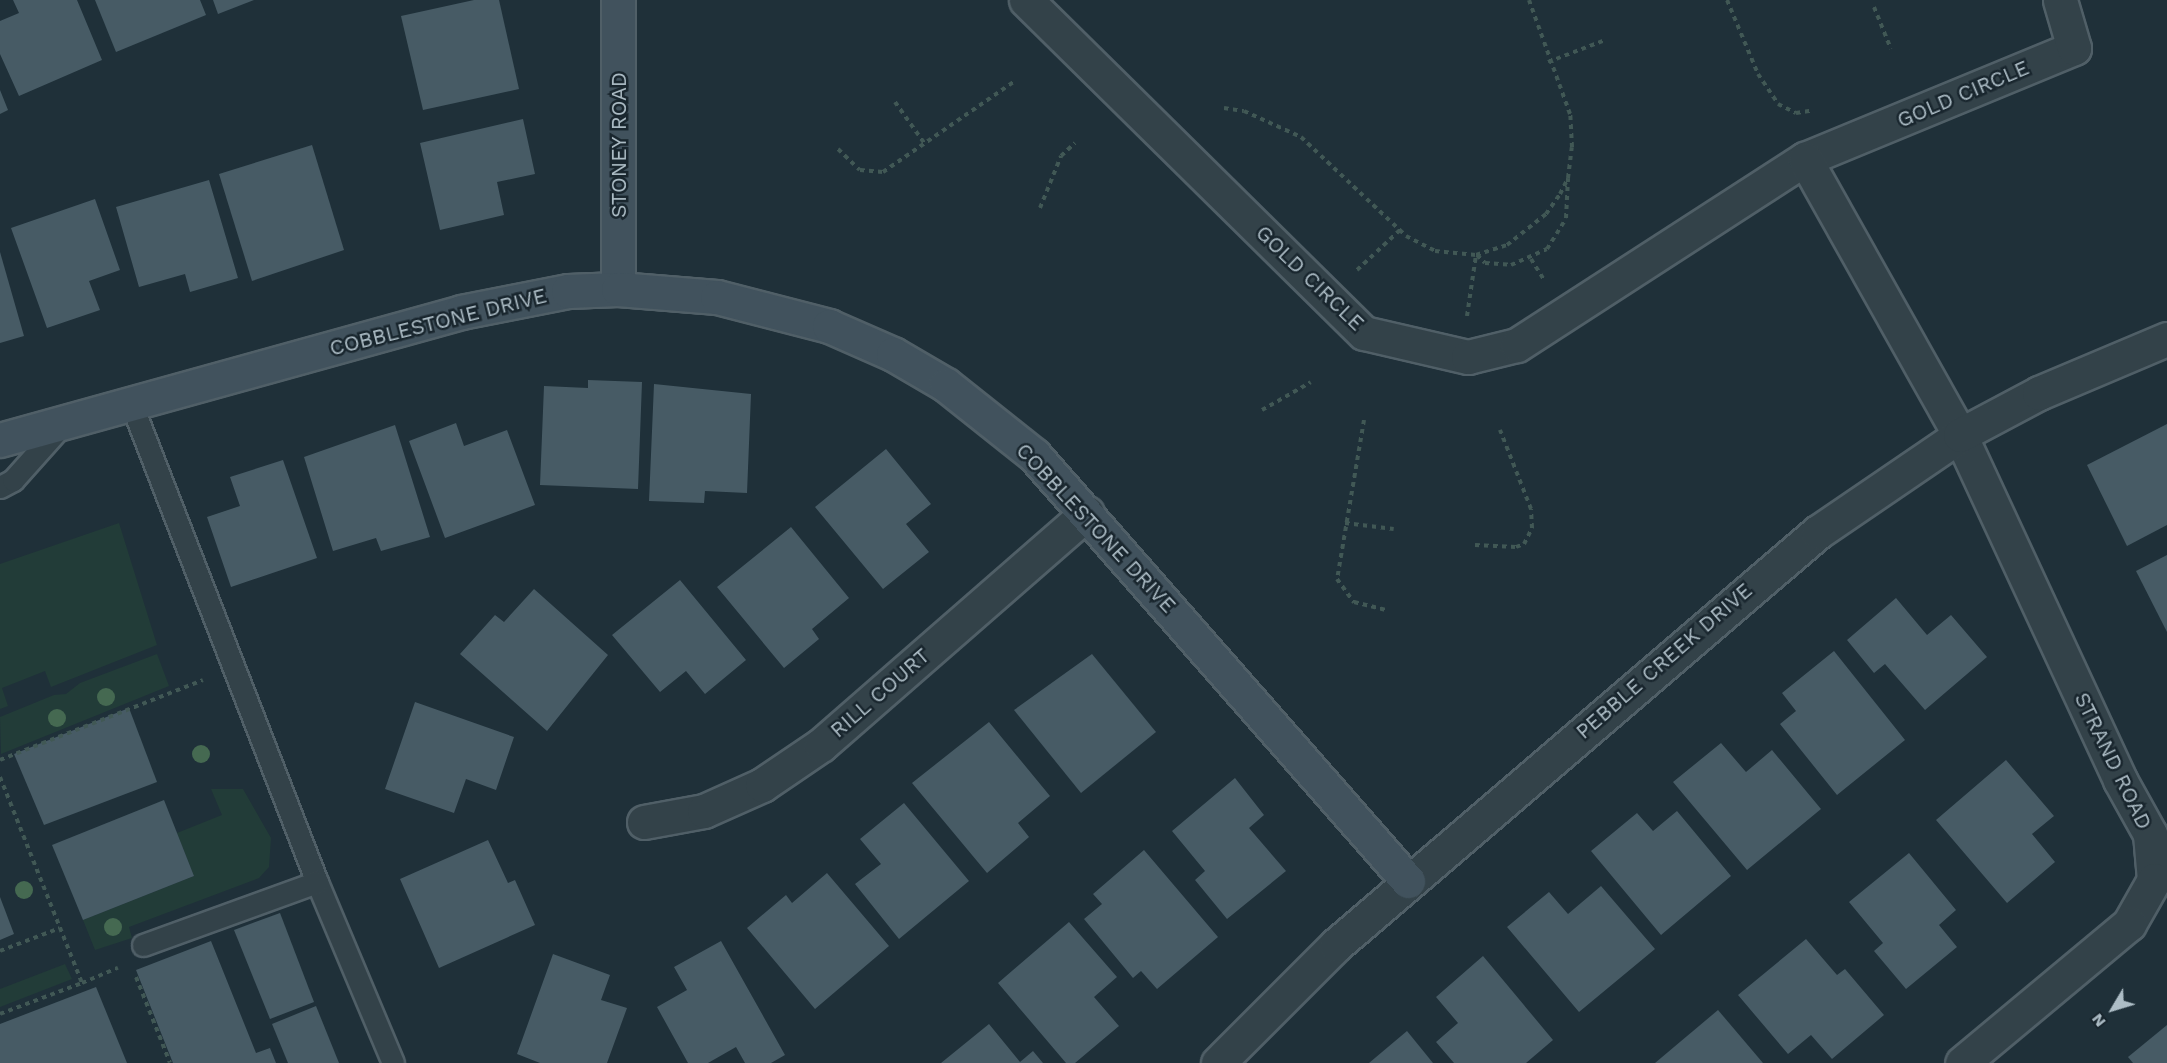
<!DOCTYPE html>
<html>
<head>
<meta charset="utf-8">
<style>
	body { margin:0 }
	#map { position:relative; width:2167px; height:1063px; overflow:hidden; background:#1f3039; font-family:"Work Sans",sans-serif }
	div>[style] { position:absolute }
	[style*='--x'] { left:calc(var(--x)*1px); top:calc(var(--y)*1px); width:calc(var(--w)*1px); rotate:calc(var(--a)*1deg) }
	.green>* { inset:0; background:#223c38 }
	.building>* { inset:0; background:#475b65 }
	.path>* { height:4px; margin-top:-2px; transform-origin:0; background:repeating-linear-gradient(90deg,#415855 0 4.5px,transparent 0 9px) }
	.roads { filter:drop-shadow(2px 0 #505f67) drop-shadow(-2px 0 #505f67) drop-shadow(0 2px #505f67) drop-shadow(0 -2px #505f67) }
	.lane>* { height:21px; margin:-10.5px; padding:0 10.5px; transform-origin:10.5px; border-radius:10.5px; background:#334249 }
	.street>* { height:33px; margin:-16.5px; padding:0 16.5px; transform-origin:16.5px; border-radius:16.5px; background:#334249 }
	.secondary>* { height:33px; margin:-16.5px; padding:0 16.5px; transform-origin:16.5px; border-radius:16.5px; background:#41525d }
	.trees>* { width:18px; height:18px; margin:-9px; border-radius:50%; background:#456951 }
	span { translate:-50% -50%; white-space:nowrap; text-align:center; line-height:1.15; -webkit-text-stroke:5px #19262e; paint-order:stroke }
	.street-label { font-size:21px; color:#adbdc6 }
	.north { position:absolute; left:2083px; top:979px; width:60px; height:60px; -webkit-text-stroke:4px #19262e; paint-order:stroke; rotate:232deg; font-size:16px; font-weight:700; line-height:24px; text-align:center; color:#adbdc6 }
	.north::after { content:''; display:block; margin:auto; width:21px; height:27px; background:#adbdc6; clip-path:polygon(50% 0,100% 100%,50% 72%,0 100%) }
</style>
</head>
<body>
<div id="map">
	<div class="green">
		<div style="clip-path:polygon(119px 523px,157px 645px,51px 687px,45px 671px,2px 688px,8px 706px,0 709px,0 564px)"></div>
		<div style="clip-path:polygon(157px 654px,169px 686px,1px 754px,0 717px,54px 695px,66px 694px,80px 683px)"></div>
		<div style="clip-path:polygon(211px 789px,243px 789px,271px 838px,269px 867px,259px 878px,129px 927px,132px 938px,95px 950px,83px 920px,194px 876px,177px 833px,222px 815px)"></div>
		<div style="clip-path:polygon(65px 964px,72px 979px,0 1007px,0 989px)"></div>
	</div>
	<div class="building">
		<div style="clip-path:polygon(13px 0,77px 0,102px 60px,19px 96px,0 54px,0 21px,19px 13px)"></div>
		<div style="clip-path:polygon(95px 0,200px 0,206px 15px,116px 52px)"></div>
		<div style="clip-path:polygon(213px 0,254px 0,218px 14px)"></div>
		<div style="clip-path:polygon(474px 0,499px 0,519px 89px,423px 110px,401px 16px)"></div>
		<div style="clip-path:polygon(0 90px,8px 110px,0 114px)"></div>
		<div style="clip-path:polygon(523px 119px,535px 174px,497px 182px,504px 215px,440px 230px,420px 143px)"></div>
		<div style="clip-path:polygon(312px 145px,344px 250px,252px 281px,219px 174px)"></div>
		<div style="clip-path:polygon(209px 180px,238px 278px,190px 292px,185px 274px,139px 287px,116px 207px)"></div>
		<div style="clip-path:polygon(95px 199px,120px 270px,89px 281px,100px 310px,47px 328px,11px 228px)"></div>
		<div style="clip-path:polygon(0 252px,24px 336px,0 343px)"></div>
		<div style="clip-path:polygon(588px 380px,642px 382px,638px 489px,540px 485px,544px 386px,588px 388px)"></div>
		<div style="clip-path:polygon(654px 384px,751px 394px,747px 493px,705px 491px,704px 503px,649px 501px)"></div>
		<div style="clip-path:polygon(456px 423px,464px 446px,507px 430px,535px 505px,445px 538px,409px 441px)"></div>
		<div style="clip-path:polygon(2167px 424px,2167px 525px,2127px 546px,2087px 465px)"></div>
		<div style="clip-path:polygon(395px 425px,430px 537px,381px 551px,376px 538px,333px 551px,304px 457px)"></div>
		<div style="clip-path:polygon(886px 449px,931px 504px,906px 524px,929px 552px,883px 589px,815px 507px)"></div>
		<div style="clip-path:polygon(283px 460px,317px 558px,231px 587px,207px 517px,240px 506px,230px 477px)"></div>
		<div style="clip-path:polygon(791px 527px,849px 598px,812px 629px,819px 639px,784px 668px,717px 587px)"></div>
		<div style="clip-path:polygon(2167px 555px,2167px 632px,2136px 571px)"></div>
		<div style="clip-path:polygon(680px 580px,746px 660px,705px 694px,686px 671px,660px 692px,612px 635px)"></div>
		<div style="clip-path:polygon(534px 589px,608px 655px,547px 731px,460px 654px,495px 615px,504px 622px)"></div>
		<div style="clip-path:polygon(1896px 598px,1927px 635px,1951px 615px,1987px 657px,1925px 710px,1885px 664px,1874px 673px,1847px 640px)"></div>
		<div style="clip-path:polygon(1834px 651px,1905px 740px,1837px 795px,1780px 724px,1796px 711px,1782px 693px)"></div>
		<div style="clip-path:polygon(1092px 654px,1156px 732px,1081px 793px,1014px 710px)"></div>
		<div style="clip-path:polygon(415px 702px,514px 737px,496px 790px,466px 779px,454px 813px,385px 789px)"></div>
		<div style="clip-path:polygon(129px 708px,157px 782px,44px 825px,14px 754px)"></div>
		<div style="clip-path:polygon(989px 722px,1050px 796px,1018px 823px,1029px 837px,987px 873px,912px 783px)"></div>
		<div style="clip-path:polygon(1721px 743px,1746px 772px,1772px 750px,1821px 809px,1747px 870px,1673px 782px)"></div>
		<div style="clip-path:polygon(2006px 760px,2054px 816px,2032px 834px,2055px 862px,2007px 903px,1936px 820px)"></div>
		<div style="clip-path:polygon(1235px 778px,1264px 815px,1249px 828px,1286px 871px,1227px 919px,1195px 880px,1205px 871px,1172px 831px)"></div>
		<div style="clip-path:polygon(164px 800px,194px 876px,83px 920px,52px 845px)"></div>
		<div style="clip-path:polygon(904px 803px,969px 881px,899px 939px,855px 884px,881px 864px,860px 839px)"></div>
		<div style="clip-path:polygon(1677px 811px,1731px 876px,1661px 935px,1591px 851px,1637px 813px,1653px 831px)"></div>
		<div style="clip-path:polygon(488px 840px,508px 883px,515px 880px,535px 925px,439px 968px,400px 879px)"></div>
		<div style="clip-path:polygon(1144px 850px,1218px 937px,1157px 989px,1141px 971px,1133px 978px,1084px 919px,1102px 904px,1093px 894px)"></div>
		<div style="clip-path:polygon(1909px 853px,1956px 910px,1939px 925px,1957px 947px,1906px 989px,1874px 951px,1883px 943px,1849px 902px)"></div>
		<div style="clip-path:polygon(827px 873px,889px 946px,815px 1009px,747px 928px,786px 895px,792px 903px)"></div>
		<div style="clip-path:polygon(1601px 886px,1655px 949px,1579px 1012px,1507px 927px,1549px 892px,1568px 914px)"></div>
		<div style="clip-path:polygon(0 897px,14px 934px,0 940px)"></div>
		<div style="clip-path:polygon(280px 913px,314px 1002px,270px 1019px,234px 930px)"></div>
		<div style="clip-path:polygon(1069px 922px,1117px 977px,1094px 997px,1119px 1026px,1075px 1063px,1066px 1063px,998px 983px)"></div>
		<div style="clip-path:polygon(1806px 939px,1837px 975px,1845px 969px,1884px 1015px,1832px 1059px,1811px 1035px,1788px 1054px,1738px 995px)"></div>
		<div style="clip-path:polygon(211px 941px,256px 1053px,270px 1048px,276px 1063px,173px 1063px,136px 970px)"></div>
		<div style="clip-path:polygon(721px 941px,785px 1055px,771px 1063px,745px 1063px,736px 1047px,708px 1063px,688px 1063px,657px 1007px,687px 990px,674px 967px)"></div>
		<div style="clip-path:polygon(553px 954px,610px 975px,601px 1000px,627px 1008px,607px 1063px,540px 1063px,517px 1054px)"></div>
		<div style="clip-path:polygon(1483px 956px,1553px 1040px,1526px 1063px,1454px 1063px,1436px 1042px,1458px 1023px,1436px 997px)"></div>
		<div style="clip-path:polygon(96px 987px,127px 1063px,0 1063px,0 1024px)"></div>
		<div style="clip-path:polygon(316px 1006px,339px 1063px,288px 1063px,272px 1024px)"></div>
		<div style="clip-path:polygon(1718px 1010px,1763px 1063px,1655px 1063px)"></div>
		<div style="clip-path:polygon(989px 1024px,1020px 1062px,1033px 1051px,1043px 1063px,941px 1063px)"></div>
		<div style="clip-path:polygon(2167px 1025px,2167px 1063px,2133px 1063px,2128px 1057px)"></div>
		<div style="clip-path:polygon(1407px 1031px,1433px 1063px,1369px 1063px)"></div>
	</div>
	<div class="path">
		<div style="--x:1727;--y:0;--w:80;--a:67.3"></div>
		<div style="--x:1758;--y:74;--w:36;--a:56"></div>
		<div style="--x:1778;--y:104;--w:20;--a:27"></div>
		<div style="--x:1796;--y:113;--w:18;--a:-9"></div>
		<div style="--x:1874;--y:7;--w:45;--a:68"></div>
		<div style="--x:1548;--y:62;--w:61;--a:-21.1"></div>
		<div style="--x:895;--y:102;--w:52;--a:54.5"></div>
		<div style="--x:1224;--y:108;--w:20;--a:9"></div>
		<div style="--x:1244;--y:111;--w:63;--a:24.5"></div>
		<div style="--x:1301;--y:137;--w:144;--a:43.3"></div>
		<div style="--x:1406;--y:236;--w:33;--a:27"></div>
		<div style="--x:1435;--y:251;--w:41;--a:5.6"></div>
		<div style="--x:1476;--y:255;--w:33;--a:-18"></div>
		<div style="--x:1507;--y:245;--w:50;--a:-38.5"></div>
		<div style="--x:1546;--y:214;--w:24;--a:-55"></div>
		<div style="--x:1560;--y:194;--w:18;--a:-63"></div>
		<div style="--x:1568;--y:178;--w:31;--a:-83"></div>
		<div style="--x:1572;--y:147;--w:33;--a:-93"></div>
		<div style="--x:1570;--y:114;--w:121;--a:-109.8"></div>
		<div style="--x:838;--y:149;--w:30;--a:44"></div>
		<div style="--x:860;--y:170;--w:23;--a:5"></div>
		<div style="--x:883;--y:172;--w:160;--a:-34.6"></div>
		<div style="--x:1040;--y:208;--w:56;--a:-68"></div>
		<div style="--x:1061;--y:156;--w:19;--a:-43"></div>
		<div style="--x:1477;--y:255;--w:11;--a:45"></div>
		<div style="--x:1485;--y:263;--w:26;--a:4"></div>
		<div style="--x:1511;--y:265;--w:39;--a:-24"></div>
		<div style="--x:1547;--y:249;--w:36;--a:-58"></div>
		<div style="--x:1566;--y:218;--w:40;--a:-87.1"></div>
		<div style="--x:1531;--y:259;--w:26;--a:58"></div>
		<div style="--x:1357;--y:270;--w:59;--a:-42.9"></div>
		<div style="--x:1467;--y:316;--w:62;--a:-81.6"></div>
		<div style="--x:1262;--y:410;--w:56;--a:-29.7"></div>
		<div style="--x:1364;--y:420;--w:161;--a:99.6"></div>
		<div style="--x:1337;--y:579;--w:29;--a:54"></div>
		<div style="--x:1354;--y:602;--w:34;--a:14"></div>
		<div style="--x:1345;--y:523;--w:49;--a:7"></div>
		<div style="--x:1475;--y:545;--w:41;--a:2.8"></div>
		<div style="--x:1516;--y:547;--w:9;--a:-21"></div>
		<div style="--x:1524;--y:544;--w:18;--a:-63"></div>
		<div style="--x:1532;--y:528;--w:19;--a:-93"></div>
		<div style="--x:1531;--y:509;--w:85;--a:-111.4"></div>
		<div style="--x:0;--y:760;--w:218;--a:-21.5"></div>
		<div style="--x:0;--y:777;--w:222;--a:68.3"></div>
		<div style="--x:82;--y:983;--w:39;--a:-23"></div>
		<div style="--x:0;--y:951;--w:64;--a:-21"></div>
		<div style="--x:136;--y:977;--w:92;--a:68.4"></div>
		<div style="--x:0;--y:1014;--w:88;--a:-20.7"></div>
	</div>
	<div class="roads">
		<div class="lane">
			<div style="--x:131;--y:403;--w:514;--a:68.78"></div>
			<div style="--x:317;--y:882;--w:196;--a:67.2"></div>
			<div style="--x:0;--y:487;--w:15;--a:-28"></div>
			<div style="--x:13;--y:480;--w:75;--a:-48.2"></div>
			<div style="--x:143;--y:945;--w:185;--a:-19.9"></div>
		</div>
		<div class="street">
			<div style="--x:1026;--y:0;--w:474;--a:44.6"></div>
			<div style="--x:1364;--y:333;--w:107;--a:13"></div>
			<div style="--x:1468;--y:357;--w:50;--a:-13.8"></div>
			<div style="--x:1517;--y:345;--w:343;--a:-32.9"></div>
			<div style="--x:1805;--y:159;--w:291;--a:-22.4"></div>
			<div style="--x:2074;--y:48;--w:50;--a:-106.3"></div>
			<div style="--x:1805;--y:159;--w:317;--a:60.7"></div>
			<div style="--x:1960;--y:435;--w:380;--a:65.1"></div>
			<div style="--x:2120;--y:780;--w:62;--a:60.9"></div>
			<div style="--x:2150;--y:834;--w:46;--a:85"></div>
			<div style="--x:2154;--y:880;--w:51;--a:119.6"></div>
			<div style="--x:2129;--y:924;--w:217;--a:140.2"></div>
			<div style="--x:644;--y:822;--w:61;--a:-10.4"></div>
			<div style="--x:704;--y:811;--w:64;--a:-24.1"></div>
			<div style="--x:762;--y:785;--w:71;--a:-34.1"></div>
			<div style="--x:821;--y:745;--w:353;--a:-41.1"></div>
			<div style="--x:1218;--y:1063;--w:167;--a:-45"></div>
			<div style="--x:1336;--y:945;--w:635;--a:-40.59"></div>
			<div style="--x:1818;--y:532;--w:172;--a:-34.3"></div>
			<div style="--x:1960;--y:435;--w:89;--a:-28"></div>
			<div style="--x:2039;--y:393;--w:139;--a:-22.9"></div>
		</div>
		<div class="secondary">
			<div style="--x:618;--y:0;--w:289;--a:90"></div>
			<div style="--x:0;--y:440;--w:478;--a:-15.5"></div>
			<div style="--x:461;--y:312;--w:109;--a:-11.1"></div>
			<div style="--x:568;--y:291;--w:50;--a:-2.3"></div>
			<div style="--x:618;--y:289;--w:99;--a:4.6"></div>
			<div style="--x:717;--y:297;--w:116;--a:14.5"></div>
			<div style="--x:829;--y:326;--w:70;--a:23.6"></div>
			<div style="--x:893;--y:354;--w:61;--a:30.3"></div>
			<div style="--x:946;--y:385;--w:112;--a:38.5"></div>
			<div style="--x:1034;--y:455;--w:567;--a:48.72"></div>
		</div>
	</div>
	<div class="trees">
		<div style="left:106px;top:697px"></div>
		<div style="left:57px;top:718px"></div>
		<div style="left:201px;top:754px"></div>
		<div style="left:24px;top:890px"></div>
		<div style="left:113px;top:927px"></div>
	</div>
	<div class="street-label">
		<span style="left:1963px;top:94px;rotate:-23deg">GOLD CIRCLE</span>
		<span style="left:619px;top:145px;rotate:-90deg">STONEY ROAD</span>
		<span style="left:1310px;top:278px;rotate:44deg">GOLD CIRCLE</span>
		<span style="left:438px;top:322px;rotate:-14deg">COBBLESTONE DRIVE</span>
		<span style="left:1096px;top:528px;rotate:47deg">COBBLESTONE DRIVE</span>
		<span style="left:1664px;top:661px;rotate:-41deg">PEBBLE CREEK DRIVE</span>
		<span style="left:880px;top:693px;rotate:-41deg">RILL COURT</span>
		<span style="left:2113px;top:761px;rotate:64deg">STRAND ROAD</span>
	</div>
	<div class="north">N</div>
</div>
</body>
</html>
